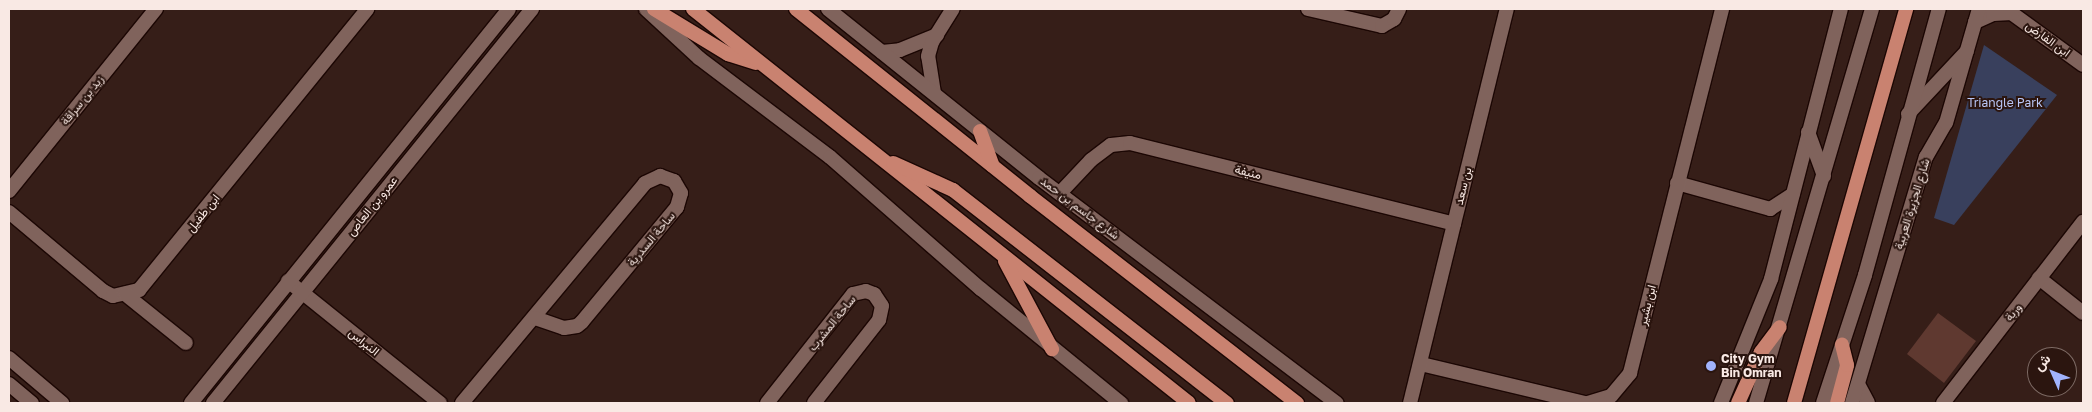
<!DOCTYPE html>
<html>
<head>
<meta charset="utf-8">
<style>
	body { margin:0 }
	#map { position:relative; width:2092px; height:412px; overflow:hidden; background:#361e18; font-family:"Golos Text",Vazirmatn,sans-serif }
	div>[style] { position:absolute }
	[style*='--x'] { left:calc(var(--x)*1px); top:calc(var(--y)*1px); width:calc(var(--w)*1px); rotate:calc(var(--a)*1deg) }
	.green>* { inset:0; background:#39405d }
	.building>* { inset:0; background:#5f3930 }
	.roads { filter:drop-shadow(1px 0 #1c0704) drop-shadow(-1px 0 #1c0704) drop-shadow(0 1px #1c0704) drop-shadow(0 -1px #1c0704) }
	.minor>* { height:14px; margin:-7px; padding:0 7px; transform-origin:7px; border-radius:7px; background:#80635c }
	.tertiary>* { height:14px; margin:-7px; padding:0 7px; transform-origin:7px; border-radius:7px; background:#80635c }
	.secondary>* { height:14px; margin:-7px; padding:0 7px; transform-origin:7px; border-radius:7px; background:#80635c }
	.primary>* { height:14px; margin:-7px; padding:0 7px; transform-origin:7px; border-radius:7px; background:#c98270 }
	.dots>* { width:14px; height:14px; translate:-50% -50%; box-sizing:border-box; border:2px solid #2b150f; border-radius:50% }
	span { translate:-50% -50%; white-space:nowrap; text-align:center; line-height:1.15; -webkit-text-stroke:4px #2b150f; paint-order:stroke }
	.street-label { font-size:12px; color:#f9e9e4 }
	.park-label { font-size:12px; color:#b9c6f6 }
	.poi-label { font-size:12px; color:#f9e9e4; font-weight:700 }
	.left { translate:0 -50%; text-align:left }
	.frame { position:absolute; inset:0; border:10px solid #f9e9e4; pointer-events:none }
	.north { position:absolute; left:2027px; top:347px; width:50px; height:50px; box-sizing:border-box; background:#2b150f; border:1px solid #7d6a64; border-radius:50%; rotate:314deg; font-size:14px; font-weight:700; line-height:20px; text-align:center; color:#f9e9e4 }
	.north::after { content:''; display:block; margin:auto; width:18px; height:22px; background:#a1b3fd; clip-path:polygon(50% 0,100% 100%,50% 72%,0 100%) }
</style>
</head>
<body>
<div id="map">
	<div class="green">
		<div style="clip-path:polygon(1984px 45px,2057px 95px,1954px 225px,1934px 218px)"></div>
	</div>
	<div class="building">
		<div style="clip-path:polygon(1938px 313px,1976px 341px,1944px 383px,1907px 354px)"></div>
	</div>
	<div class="roads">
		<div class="minor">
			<div style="--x:646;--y:9;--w:72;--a:42.8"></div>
			<div style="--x:699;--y:58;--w:164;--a:37.1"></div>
			<div style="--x:830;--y:157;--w:201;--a:41.2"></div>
			<div style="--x:981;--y:289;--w:181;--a:39.2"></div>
			<div style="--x:1308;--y:9;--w:76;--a:12.9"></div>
			<div style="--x:1382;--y:26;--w:14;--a:-30"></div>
			<div style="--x:1394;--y:19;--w:11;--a:-63"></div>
			<div style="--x:2006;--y:9;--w:95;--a:36"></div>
			<div style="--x:1975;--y:22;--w:20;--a:-24"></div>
			<div style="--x:1993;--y:14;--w:19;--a:-3"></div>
			<div style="--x:882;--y:52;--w:18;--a:-6"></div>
			<div style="--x:900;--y:50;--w:40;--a:-22"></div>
			<div style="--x:934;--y:93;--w:37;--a:-99"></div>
			<div style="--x:928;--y:56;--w:15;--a:-74"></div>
			<div style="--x:932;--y:42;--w:39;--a:-58"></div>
			<div style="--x:1677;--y:183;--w:97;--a:15.6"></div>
			<div style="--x:1770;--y:209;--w:27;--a:-33"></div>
			<div style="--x:9;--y:191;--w:234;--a:-51.1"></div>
			<div style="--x:1060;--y:193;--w:45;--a:-46.8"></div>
			<div style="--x:1091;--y:160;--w:25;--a:-37"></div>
			<div style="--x:1111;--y:145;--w:19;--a:-6"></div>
			<div style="--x:1130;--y:143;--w:334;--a:14"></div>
			<div style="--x:9;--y:212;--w:123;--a:40"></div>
			<div style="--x:103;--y:291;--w:11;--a:27"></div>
			<div style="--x:113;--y:296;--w:27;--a:-13"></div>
			<div style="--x:139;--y:290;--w:362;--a:-50.9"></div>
			<div style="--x:2039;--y:278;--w:56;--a:38.5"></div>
			<div style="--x:288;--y:281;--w:195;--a:38.8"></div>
			<div style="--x:125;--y:294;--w:78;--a:38.8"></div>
			<div style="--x:1421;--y:364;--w:169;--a:13.4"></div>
			<div style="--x:1858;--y:384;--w:21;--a:62"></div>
			<div style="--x:462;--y:403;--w:286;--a:-50.2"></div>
			<div style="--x:645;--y:183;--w:17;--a:-25"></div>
			<div style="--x:660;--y:176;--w:15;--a:20"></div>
			<div style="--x:674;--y:181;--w:14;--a:60"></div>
			<div style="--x:681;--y:193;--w:15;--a:106"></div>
			<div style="--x:677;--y:207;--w:149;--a:129.6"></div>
			<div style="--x:582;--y:322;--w:6;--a:141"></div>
			<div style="--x:577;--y:326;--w:13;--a:171"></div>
			<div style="--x:564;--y:328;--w:31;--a:-161"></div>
			<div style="--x:767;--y:403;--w:139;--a:-51.7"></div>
			<div style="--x:853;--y:294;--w:13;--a:-13"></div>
			<div style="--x:866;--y:291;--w:9;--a:21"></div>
			<div style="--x:874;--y:294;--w:14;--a:56"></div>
			<div style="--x:882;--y:306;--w:14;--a:102"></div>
			<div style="--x:879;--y:320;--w:105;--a:128.1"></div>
			<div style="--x:1410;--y:403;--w:406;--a:-76.2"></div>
			<div style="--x:1588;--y:403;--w:24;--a:-17"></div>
			<div style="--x:1611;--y:396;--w:30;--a:-50"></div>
			<div style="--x:1630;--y:373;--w:375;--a:-75.8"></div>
			<div style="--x:1852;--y:403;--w:257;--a:-73.3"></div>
			<div style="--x:1926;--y:157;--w:39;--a:-60"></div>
			<div style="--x:1946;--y:123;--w:119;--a:-73.9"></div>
			<div style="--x:1943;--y:403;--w:229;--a:-52.3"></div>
		</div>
		<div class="tertiary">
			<div style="--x:828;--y:9;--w:270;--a:38.7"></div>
			<div style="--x:1039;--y:178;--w:373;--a:37.1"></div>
			<div style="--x:9;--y:358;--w:70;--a:40.3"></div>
			<div style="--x:9;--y:384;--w:30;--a:40"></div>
			<div style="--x:191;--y:403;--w:506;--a:-51.09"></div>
			<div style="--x:213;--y:403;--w:507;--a:-51"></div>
			<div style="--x:1721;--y:403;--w:134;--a:-68"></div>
			<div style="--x:1771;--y:279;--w:279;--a:-75.5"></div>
		</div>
		<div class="secondary">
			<div style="--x:1908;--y:114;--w:86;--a:-46.9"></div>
			<div style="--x:1808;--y:132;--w:47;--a:70"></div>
			<div style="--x:1756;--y:403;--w:411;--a:-73.6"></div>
			<div style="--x:1823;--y:403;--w:135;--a:-71.8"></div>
			<div style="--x:1865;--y:275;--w:276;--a:-74.5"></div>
		</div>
		<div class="primary">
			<div style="--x:654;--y:9;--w:87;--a:31.3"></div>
			<div style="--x:728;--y:54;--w:29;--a:18"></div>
			<div style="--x:693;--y:9;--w:633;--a:38.46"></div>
			<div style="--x:796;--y:9;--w:300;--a:38.6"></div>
			<div style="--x:1030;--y:196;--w:338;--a:37.8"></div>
			<div style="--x:980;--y:131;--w:37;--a:70"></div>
			<div style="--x:893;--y:163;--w:66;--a:24.2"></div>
			<div style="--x:953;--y:190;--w:347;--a:37.9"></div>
			<div style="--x:1005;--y:261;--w:100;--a:61.9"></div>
			<div style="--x:1738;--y:403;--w:56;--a:-65.7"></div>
			<div style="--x:1761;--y:352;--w:31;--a:-53"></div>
			<div style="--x:1794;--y:403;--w:410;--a:-74.1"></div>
			<div style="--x:1837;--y:403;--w:39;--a:-75"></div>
			<div style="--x:1847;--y:365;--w:21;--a:-104"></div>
		</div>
	</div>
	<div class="dots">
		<div style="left:1711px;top:366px;background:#a1b3fd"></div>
	</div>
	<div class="street-label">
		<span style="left:2048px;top:39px;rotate:36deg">ابن الفارض</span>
		<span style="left:82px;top:100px;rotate:-51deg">زيد بن سراقة</span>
		<span style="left:1248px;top:172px;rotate:14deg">منيفة</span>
		<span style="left:1463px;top:186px;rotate:-76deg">بن سعد</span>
		<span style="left:1912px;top:204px;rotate:-73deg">شارع الجزيرة العربية</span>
		<span style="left:372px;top:206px;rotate:-51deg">عمرو بن العاص</span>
		<span style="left:1080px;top:208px;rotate:37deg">شارع جاسم بن حمد</span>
		<span style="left:203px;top:213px;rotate:-51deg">ابن طفيل</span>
		<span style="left:651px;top:239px;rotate:-50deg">ساحة السدرية</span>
		<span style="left:1647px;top:305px;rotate:-76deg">ابن بشير</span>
		<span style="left:2013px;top:312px;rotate:-52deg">وربة</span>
		<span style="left:832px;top:323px;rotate:-51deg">ساحة المشرب</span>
		<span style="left:364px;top:342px;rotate:39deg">النبراس</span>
	</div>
	<div class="park-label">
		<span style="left:2005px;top:103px">Triangle Park</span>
	</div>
	<div class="poi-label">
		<span class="left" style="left:1721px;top:366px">City Gym<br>Bin Omran</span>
	</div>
	<div class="frame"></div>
	<div class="north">ش</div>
</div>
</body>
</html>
